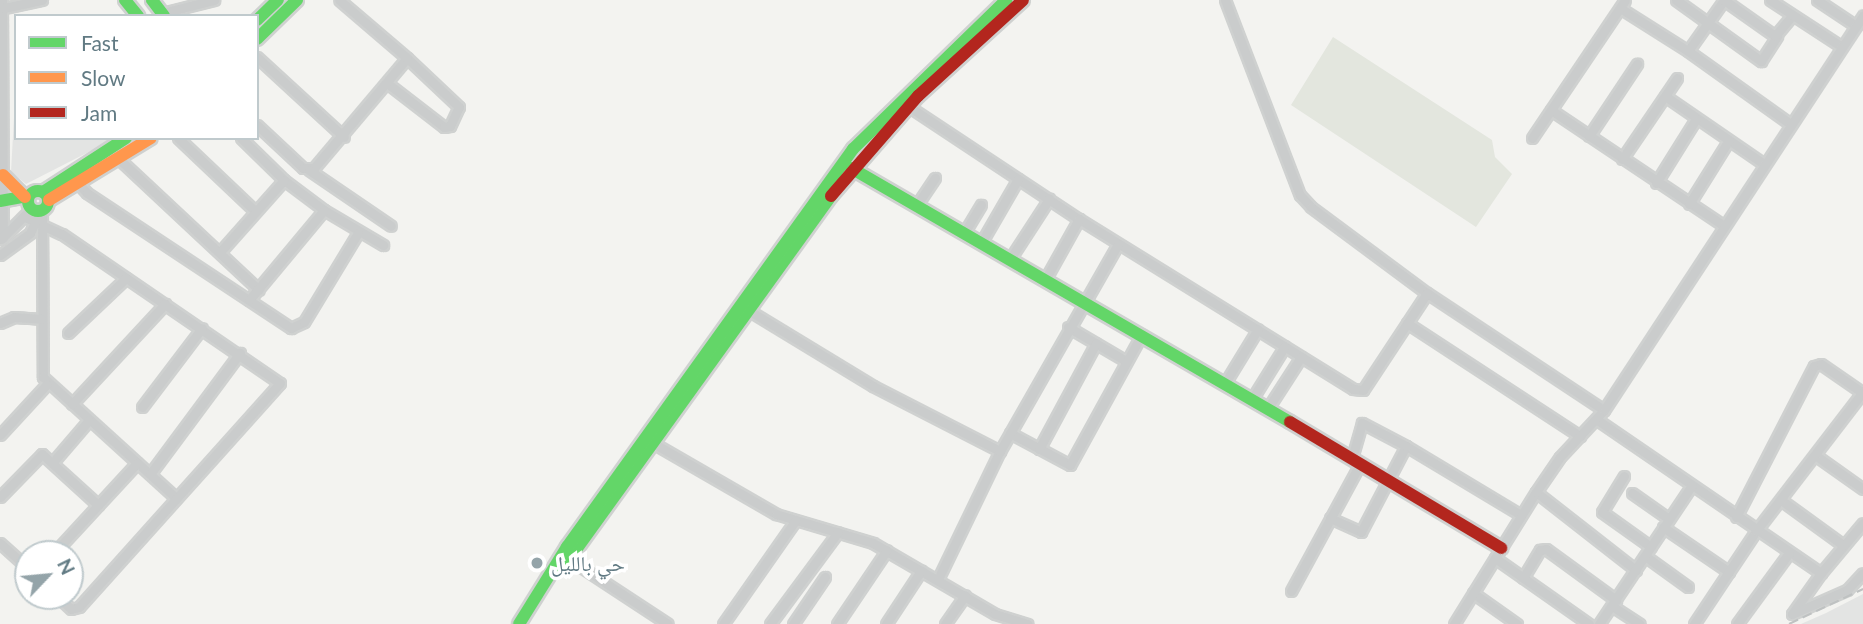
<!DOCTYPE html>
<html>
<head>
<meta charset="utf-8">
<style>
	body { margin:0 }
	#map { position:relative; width:1863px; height:624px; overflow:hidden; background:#f3f3f0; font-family:Lato,"Noto Naskh Arabic",sans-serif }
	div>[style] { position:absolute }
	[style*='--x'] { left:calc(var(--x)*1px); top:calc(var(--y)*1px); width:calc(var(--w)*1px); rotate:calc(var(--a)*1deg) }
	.built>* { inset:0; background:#e3e4e3 }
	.green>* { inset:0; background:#e3e6de }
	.roads { filter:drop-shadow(2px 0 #cfd1d0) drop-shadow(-2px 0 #cfd1d0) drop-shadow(0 2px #cfd1d0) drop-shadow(0 -2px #cfd1d0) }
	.street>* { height:9px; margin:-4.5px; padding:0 4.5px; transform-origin:4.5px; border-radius:4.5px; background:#cacccc }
	.fast>* { height:12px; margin:-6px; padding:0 6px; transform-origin:6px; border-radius:6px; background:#63d668 }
	.fast>.ring { margin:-6px; padding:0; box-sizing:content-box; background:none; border:12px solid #63d668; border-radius:50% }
	.slow>* { height:12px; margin:-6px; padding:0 6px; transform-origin:6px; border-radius:6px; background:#ff974d }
	.jam>* { height:12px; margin:-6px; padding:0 6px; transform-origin:6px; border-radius:6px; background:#b3261e }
	.rail>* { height:2px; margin-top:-1px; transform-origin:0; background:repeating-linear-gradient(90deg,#bfc2c2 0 10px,transparent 0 15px) }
	.dots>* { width:19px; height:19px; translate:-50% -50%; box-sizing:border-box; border:4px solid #fff; border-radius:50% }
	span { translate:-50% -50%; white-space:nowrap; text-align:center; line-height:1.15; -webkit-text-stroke:7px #fff; paint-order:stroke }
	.poi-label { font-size:21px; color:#617a83 }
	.left { translate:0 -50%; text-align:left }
	.legend { position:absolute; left:14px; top:14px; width:245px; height:126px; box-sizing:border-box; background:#fff; border:2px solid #c0cacd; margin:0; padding:9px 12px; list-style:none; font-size:21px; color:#617a83 }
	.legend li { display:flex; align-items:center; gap:14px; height:35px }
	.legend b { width:35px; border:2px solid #c0cacd }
	.north { position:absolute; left:14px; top:540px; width:70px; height:70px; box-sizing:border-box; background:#fff; border:2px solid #c0cacd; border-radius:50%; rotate:64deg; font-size:19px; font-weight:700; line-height:28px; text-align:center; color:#617a83 }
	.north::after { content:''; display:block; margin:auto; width:24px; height:32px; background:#94a4a9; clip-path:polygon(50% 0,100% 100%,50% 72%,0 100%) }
</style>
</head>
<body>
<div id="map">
	<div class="built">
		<div style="clip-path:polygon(15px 99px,16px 138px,116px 138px,26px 184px,11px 172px)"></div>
		<div style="clip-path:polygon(1863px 594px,1863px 624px,1801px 624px,1826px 613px)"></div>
	</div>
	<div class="green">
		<div style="clip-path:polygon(1333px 37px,1492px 140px,1495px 157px,1512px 174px,1476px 227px,1291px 105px)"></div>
	</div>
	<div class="roads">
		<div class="street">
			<div style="--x:2;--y:0;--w:238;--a:89.8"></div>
			<div style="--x:1225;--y:0;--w:209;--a:69"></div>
			<div style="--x:1300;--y:195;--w:16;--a:47"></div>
			<div style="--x:1311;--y:207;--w:144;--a:36.6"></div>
			<div style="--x:1427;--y:293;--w:212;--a:33.5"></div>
			<div style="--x:1676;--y:0;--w:105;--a:35.7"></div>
			<div style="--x:1761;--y:61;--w:30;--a:-57"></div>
			<div style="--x:1724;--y:0;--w:62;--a:125.2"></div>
			<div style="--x:1688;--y:51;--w:124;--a:35.5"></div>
			<div style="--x:1724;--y:0;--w:62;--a:35.2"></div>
			<div style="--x:1775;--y:36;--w:26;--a:-50"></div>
			<div style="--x:1770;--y:0;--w:86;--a:33.1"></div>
			<div style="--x:1817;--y:0;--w:47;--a:33.7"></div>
			<div style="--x:4;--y:8;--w:39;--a:-12"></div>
			<div style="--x:1620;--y:8;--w:80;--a:32.3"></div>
			<div style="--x:162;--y:13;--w:54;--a:-14"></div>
			<div style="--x:257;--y:57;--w:118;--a:42.6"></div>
			<div style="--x:387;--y:83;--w:72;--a:37.7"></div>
			<div style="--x:444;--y:127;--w:6;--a:-9"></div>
			<div style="--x:450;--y:126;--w:21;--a:-65"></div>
			<div style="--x:459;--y:107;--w:71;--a:-136.7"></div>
			<div style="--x:1665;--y:96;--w:120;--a:34.5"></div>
			<div style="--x:908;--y:106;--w:205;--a:33.5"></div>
			<div style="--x:1079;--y:219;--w:322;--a:31.8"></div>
			<div style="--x:1353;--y:389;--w:10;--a:6"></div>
			<div style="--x:1363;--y:390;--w:116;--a:-56.6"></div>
			<div style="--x:1551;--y:110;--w:208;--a:33.8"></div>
			<div style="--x:257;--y:125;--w:63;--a:43.1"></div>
			<div style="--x:303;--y:168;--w:11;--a:0"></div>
			<div style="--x:314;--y:168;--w:144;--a:-49.8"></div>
			<div style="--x:407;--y:58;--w:89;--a:-139.5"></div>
			<div style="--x:1589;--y:136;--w:87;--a:-56.3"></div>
			<div style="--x:178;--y:138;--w:106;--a:43.5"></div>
			<div style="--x:241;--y:138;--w:60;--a:44.3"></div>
			<div style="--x:284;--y:180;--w:50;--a:36.9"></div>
			<div style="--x:324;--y:210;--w:69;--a:30.7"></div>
			<div style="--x:1532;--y:138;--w:166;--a:-56"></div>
			<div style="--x:1622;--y:159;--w:98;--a:-55.8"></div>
			<div style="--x:120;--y:160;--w:190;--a:43.1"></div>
			<div style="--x:309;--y:170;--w:99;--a:34.3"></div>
			<div style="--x:74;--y:179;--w:19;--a:47"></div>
			<div style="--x:87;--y:193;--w:245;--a:33.5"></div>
			<div style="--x:291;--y:328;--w:14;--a:-25"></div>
			<div style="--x:304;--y:322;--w:104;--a:-58.8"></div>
			<div style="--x:1656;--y:183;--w:75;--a:-58"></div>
			<div style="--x:1689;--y:204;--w:75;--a:-58"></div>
			<div style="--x:916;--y:206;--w:34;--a:-56"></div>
			<div style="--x:42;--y:211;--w:166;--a:89.7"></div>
			<div style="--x:43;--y:377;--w:180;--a:42.3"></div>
			<div style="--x:27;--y:218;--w:38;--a:25"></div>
			<div style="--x:62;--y:234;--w:264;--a:34.4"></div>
			<div style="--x:280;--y:383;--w:301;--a:131.9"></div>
			<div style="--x:79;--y:607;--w:8;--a:166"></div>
			<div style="--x:71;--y:609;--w:19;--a:-137"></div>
			<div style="--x:964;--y:233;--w:33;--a:-59"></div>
			<div style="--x:1;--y:239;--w:42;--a:-45"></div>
			<div style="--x:981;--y:243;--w:74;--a:-60"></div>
			<div style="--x:220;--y:252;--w:96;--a:-48.4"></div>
			<div style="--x:0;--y:255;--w:37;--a:-36"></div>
			<div style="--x:30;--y:233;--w:17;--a:-65"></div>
			<div style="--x:1010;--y:259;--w:72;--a:-57"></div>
			<div style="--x:1046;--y:278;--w:68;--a:-60.8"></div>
			<div style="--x:249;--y:300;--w:117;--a:-50.2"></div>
			<div style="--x:748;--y:310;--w:146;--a:31.3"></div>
			<div style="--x:873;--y:386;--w:143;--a:27.1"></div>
			<div style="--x:0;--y:323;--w:15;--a:-23"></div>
			<div style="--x:14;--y:317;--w:27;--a:4"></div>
			<div style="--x:1407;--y:323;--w:207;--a:33.2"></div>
			<div style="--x:1068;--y:327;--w:67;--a:30.4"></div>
			<div style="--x:68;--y:333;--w:80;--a:-43.5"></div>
			<div style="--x:1225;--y:383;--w:63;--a:-58.6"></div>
			<div style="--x:1252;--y:399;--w:62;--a:-58.1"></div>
			<div style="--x:72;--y:404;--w:137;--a:-47.1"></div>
			<div style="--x:142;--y:407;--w:99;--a:-52.8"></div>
			<div style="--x:1268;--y:408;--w:61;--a:-57.1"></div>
			<div style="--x:1596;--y:419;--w:273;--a:34.4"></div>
			<div style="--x:1821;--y:573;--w:65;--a:-50"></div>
			<div style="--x:1010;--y:433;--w:68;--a:28.1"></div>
			<div style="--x:1070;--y:465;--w:149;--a:-61.2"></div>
			<div style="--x:0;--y:435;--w:69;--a:-47.3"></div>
			<div style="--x:653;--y:443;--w:142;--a:30"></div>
			<div style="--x:776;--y:514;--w:101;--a:16.6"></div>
			<div style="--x:873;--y:543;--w:141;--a:30.2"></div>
			<div style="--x:995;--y:614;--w:34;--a:17"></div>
			<div style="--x:1406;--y:446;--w:134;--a:31"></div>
			<div style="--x:1039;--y:449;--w:120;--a:-61.7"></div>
			<div style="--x:1815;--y:455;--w:59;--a:35.3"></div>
			<div style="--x:53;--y:462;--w:55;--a:-49.4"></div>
			<div style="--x:150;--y:474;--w:151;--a:-53.4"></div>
			<div style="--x:1624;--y:476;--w:42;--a:121.4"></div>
			<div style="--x:1602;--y:512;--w:60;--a:35.5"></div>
			<div style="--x:1536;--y:492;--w:127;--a:38"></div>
			<div style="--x:1632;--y:493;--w:45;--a:35.1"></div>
			<div style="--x:0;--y:497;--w:60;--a:-45.7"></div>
			<div style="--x:42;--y:454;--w:76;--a:42.3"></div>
			<div style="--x:1781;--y:500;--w:77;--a:36"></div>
			<div style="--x:1736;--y:517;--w:170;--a:-62.7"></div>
			<div style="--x:1814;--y:366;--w:7;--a:-16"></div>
			<div style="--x:1821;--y:364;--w:51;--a:34.6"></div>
			<div style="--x:1330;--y:518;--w:34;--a:24"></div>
			<div style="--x:1361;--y:532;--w:97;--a:-62.4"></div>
			<div style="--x:1406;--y:446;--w:50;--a:-152.4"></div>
			<div style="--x:1362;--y:423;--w:37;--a:106"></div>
			<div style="--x:1663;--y:527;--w:80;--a:34.3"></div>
			<div style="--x:0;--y:543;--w:38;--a:42"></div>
			<div style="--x:53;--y:554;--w:124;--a:-47.3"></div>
			<div style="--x:1645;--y:556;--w:53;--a:35.8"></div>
			<div style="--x:1495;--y:558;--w:115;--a:35.1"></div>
			<div style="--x:569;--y:559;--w:118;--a:33.3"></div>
			<div style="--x:1821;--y:573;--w:50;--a:125.3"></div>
			<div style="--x:1792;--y:614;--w:60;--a:-23.6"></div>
			<div style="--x:1847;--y:590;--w:23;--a:-47"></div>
			<div style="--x:1523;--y:578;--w:33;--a:-59"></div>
			<div style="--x:1540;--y:550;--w:6;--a:-9"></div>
			<div style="--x:1546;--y:549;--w:87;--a:36.1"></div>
			<div style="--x:938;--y:579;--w:142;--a:-64.2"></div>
			<div style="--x:1000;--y:451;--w:238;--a:-60.3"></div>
			<div style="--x:1291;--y:591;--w:145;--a:-61.5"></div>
			<div style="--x:1473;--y:593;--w:54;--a:35.2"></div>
			<div style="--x:1612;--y:606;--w:33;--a:33"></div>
			<div style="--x:723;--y:624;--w:126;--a:-55"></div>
			<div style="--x:770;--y:624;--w:114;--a:-53.5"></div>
			<div style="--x:793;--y:624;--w:57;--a:-55.8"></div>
			<div style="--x:837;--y:624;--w:89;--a:-56"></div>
			<div style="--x:886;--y:624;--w:64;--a:-56.6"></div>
			<div style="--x:945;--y:624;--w:35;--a:-55"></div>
			<div style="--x:1454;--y:624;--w:155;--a:-58.2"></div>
			<div style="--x:1536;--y:492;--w:42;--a:-55.6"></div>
			<div style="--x:1560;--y:457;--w:64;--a:-46.9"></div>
			<div style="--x:1604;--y:410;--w:472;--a:-56.7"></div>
			<div style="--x:1599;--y:624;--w:167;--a:-56.2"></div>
			<div style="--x:1694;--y:624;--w:112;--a:-56.3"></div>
			<div style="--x:1756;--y:531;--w:174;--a:-52.5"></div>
			<div style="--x:1737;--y:624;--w:88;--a:-53.8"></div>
		</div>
		<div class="fast">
			<div style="--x:125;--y:0;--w:21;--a:51"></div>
			<div style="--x:152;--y:0;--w:20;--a:53"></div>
			<div style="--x:257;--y:20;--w:29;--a:-44"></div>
			<div style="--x:257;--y:39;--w:56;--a:-44.3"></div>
			<div style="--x:851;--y:168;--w:507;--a:30.05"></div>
			<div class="ring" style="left:28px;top:191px;width:8px;height:8px"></div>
			<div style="--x:43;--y:192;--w:99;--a:-33"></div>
			<div style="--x:0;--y:201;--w:29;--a:-10"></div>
			<div style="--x:562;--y:569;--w:460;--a:-54.2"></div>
			<div style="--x:519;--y:624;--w:91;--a:-58.1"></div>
			<div style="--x:567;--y:547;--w:490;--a:-54.3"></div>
			<div style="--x:853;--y:149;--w:214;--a:-44.2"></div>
		</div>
		<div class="slow">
			<div style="--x:3;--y:175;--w:31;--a:45"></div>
			<div style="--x:49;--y:200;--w:119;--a:-31.3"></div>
		</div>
		<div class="jam">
			<div style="--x:831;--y:196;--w:133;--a:-49"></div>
			<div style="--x:918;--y:96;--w:142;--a:-42.4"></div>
			<div style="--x:1290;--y:422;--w:246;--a:30.8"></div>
		</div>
	</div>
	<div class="rail">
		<div style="--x:1789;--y:624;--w:82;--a:-25.3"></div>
	</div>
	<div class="dots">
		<div style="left:537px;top:563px;background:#94a4a9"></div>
	</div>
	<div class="poi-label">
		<span class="left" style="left:551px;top:563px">حي بالليل</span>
	</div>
	<ul class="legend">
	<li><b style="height:9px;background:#63d668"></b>Fast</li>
	<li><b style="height:9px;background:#ff974d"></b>Slow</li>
	<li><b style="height:9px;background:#b3261e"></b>Jam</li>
	</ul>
	<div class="north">N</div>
</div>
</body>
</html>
